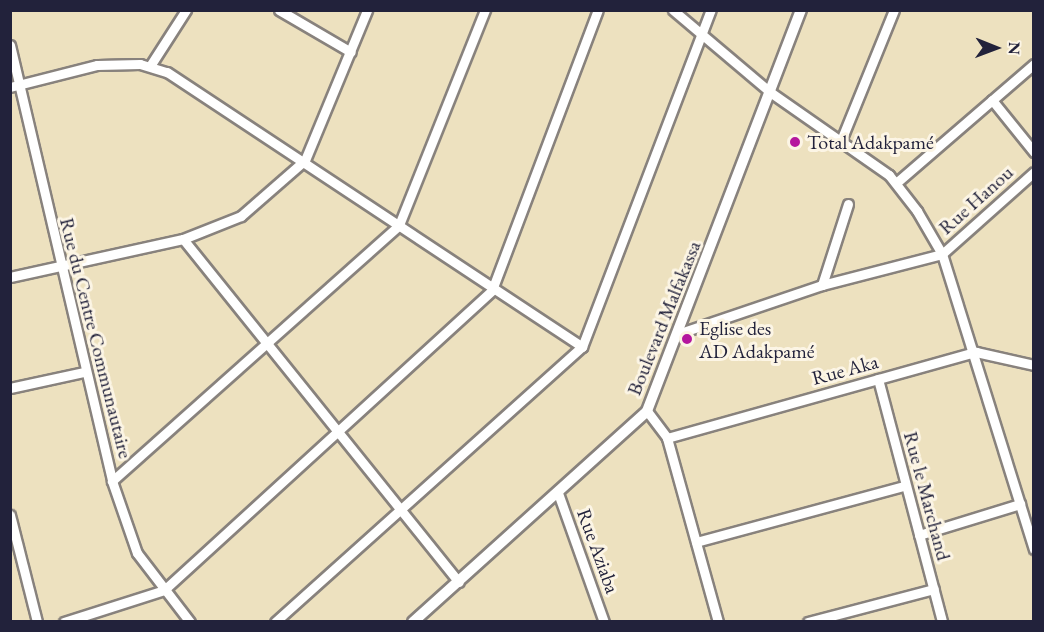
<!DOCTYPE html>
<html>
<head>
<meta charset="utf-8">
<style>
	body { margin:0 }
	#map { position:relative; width:1044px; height:632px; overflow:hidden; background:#ede1bf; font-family:"EB Garamond",serif }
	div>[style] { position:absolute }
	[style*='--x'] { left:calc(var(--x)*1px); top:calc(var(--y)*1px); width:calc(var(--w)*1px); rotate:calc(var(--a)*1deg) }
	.roads { filter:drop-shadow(2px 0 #88827d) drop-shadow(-2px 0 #88827d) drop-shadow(0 2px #88827d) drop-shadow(0 -2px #88827d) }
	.minor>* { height:9px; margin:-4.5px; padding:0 4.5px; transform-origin:4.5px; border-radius:4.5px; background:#fff }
	.tertiary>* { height:10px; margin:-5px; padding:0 5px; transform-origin:5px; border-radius:5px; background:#fff }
	.dots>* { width:16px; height:16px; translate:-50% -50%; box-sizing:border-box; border:3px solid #fcf5e5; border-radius:50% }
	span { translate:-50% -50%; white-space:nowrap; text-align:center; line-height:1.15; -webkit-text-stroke:6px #fcf5e5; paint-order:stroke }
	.poi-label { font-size:20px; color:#22223b }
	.left { translate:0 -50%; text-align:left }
	.street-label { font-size:20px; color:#22223b }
	.frame { position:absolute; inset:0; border:12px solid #22223b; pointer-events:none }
	.north { position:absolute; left:966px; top:18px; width:60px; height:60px; -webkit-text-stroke:4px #fcf5e5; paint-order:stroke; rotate:91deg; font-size:16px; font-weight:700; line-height:24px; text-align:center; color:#22223b }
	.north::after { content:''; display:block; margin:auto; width:21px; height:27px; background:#22223b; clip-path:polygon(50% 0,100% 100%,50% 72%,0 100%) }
</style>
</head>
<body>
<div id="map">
	<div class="roads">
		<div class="minor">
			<div style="--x:279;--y:10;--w:83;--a:30.3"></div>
			<div style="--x:673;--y:10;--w:127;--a:40.2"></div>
			<div style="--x:770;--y:92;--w:145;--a:34.9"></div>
			<div style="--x:889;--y:175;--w:46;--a:52.1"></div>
			<div style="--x:917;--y:211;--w:50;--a:59.8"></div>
			<div style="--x:942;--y:254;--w:309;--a:72.7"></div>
			<div style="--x:10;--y:45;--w:448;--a:76.8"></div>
			<div style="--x:112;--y:481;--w:76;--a:70.9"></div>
			<div style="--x:137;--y:553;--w:87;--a:52.5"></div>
			<div style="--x:150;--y:66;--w:67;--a:-57.3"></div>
			<div style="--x:10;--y:87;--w:90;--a:-14.2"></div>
			<div style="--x:97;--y:65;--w:43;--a:-1.3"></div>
			<div style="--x:140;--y:64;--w:28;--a:17"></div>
			<div style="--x:167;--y:72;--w:498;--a:33.5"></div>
			<div style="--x:992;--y:100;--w:67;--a:51.1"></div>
			<div style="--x:842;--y:138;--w:138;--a:-67.9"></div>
			<div style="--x:896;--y:183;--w:182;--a:-40.8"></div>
			<div style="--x:183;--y:239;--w:440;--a:51.2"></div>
			<div style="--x:10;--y:277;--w:177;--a:-12.4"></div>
			<div style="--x:183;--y:239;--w:62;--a:-21.6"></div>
			<div style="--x:241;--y:216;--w:85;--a:-41.2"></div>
			<div style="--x:305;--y:160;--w:162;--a:-67.5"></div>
			<div style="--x:822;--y:285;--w:85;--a:-72.2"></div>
			<div style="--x:680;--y:333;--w:150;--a:-18.7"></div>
			<div style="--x:822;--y:285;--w:124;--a:-14.5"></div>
			<div style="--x:942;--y:254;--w:123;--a:-41.7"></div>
			<div style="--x:878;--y:379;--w:251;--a:75.2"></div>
			<div style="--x:10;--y:388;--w:76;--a:-12.2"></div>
			<div style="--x:647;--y:411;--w:34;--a:53"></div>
			<div style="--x:667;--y:438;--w:191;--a:74.5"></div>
			<div style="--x:667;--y:438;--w:321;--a:-15.6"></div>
			<div style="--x:976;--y:352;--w:59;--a:12.6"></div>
			<div style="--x:112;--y:481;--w:385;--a:-41.7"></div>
			<div style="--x:399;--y:225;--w:232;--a:-68.2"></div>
			<div style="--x:558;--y:493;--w:137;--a:70.4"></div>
			<div style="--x:10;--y:515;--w:110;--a:75.8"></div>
			<div style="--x:919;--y:535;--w:106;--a:-17.1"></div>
			<div style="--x:696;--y:542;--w:215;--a:-15.1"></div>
			<div style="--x:64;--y:622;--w:105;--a:-17.7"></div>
			<div style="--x:164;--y:590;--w:445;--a:-42.4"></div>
			<div style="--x:492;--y:290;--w:299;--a:-69.3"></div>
			<div style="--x:275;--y:622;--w:412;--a:-41.9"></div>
			<div style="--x:582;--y:347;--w:361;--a:-69.1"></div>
			<div style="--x:808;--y:622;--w:130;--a:-14.7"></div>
		</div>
		<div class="tertiary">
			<div style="--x:413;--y:622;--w:315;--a:-42"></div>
			<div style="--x:647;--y:411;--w:430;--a:-69"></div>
		</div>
	</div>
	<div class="dots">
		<div style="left:795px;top:142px;background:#b5179e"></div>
		<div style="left:687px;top:339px;background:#b5179e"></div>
	</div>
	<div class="poi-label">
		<span class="left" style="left:807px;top:142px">Total Adakpamé</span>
		<span class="left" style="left:699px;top:340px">Eglise des<br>AD Adakpamé</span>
	</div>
	<div class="street-label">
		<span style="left:976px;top:200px;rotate:-42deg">Rue Hanou</span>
		<span style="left:664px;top:318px;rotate:-68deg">Boulevard Malfakassa</span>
		<span style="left:96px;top:338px;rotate:76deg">Rue du Centre Communautaire</span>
		<span style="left:845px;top:370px;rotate:-15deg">Rue Aka</span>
		<span style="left:927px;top:496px;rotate:75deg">Rue le Marchand</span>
		<span style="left:598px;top:551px;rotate:70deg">Rue Aziaba</span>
	</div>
	<div class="frame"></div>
	<div class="north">N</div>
</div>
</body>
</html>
